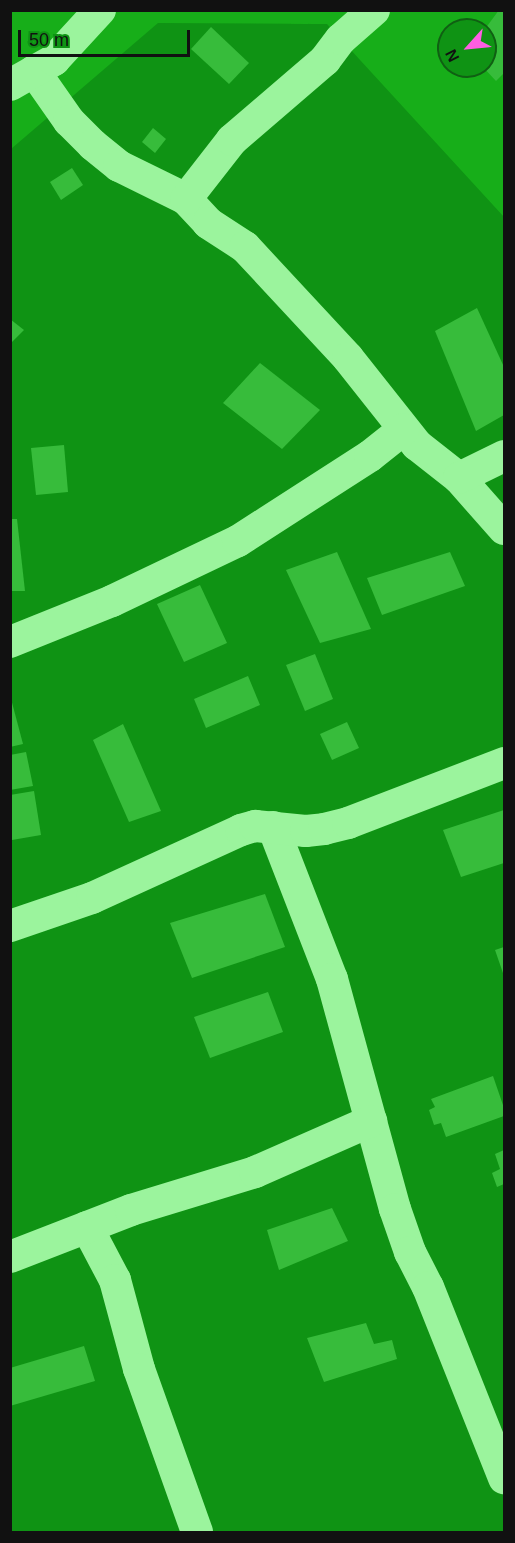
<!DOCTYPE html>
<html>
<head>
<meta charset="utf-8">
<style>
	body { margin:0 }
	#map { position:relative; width:515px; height:1543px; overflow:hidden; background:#0f9314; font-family:Helvetica,sans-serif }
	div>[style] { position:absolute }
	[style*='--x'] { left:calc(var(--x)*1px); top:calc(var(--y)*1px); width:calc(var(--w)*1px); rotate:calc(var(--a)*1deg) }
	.green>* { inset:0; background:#17ae19 }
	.building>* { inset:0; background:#37bc3b }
	.minor>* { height:32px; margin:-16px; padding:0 16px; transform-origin:16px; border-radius:16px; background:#9bf49d }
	span { translate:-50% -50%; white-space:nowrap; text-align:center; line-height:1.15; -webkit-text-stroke:4.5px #0f9314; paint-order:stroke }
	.frame { position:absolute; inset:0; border:12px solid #111; pointer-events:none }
	.north { position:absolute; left:437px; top:18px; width:60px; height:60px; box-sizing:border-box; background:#0f9314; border:2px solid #105f13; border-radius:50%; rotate:243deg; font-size:16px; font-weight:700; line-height:24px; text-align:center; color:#111 }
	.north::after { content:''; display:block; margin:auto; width:21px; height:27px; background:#ff5ee2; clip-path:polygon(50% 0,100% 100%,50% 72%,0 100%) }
	.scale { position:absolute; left:18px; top:30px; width:172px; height:27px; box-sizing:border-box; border:3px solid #111; border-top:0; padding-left:8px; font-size:18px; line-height:21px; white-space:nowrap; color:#111; -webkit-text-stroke:4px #0f9314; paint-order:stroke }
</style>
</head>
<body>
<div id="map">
	<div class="green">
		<div style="clip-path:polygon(evenodd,11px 11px,504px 11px,504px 217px,327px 24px,158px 23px,11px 149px,11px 11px,449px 30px,485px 30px,485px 66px,449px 66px,449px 30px)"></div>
	</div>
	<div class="building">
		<div style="clip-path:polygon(499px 10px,504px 10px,504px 73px,496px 81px,482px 66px,485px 66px,485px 29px)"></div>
		<div style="clip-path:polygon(211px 27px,249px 63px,229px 84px,191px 49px)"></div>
		<div style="clip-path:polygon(153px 128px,166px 139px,155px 153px,142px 142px)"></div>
		<div style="clip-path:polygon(72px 168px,83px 185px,61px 200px,50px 182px)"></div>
		<div style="clip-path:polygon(477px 308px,504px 367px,504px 415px,476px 431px,435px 331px)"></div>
		<div style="clip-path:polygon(10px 319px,24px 330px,10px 344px)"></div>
		<div style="clip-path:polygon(260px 363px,320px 410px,282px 449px,223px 403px)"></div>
		<div style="clip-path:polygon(64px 445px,68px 492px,36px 495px,31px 448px)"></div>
		<div style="clip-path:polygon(10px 519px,17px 519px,25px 591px,10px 591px)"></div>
		<div style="clip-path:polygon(337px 552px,371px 629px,320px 643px,286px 570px)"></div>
		<div style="clip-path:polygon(450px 552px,465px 586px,382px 615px,367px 578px)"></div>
		<div style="clip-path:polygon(200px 585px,227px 643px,184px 662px,157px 604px)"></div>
		<div style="clip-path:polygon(315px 654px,333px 699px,305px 711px,286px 665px)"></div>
		<div style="clip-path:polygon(248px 676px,260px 705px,206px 728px,194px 699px)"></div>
		<div style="clip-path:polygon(10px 695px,23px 744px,10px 747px)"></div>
		<div style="clip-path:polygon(347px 722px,359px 748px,332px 760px,320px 734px)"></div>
		<div style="clip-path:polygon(123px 724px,161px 811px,129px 822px,93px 740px)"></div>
		<div style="clip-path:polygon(26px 752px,33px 786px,10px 790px,10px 755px)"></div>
		<div style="clip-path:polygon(34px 791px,41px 835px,12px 840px,10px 795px)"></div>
		<div style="clip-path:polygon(504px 810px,504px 863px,461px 877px,443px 830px)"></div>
		<div style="clip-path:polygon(265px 894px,285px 947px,192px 978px,170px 923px)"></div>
		<div style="clip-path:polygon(504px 947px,504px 976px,495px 950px)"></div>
		<div style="clip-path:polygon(268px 992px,283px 1032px,210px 1058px,194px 1017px)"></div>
		<div style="clip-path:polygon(493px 1076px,504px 1108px,504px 1116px,446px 1137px,441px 1123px,434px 1125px,429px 1110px,435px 1107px,431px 1099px)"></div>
		<div style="clip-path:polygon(504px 1150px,504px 1184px,497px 1187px,492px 1173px,500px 1169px,495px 1154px)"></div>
		<div style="clip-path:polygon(332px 1208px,348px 1241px,279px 1270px,267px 1230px)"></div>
		<div style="clip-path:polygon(366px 1323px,374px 1344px,392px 1340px,397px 1359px,324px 1382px,307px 1338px)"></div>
		<div style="clip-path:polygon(84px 1346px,95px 1381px,10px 1406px,10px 1368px)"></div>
	</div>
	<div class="minor">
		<div style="--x:34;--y:71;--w:61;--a:55"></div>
		<div style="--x:69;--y:121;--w:34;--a:45"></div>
		<div style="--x:93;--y:145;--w:33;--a:39"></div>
		<div style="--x:119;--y:166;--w:75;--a:26.2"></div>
		<div style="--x:186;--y:199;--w:33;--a:47"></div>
		<div style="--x:208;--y:223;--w:44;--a:33"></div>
		<div style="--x:245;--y:247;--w:151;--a:47.1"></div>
		<div style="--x:348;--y:358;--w:111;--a:51.6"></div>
		<div style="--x:417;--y:445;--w:53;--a:38.2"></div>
		<div style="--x:459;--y:478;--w:68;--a:48.6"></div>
		<div style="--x:10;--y:85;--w:51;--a:-29.6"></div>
		<div style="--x:54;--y:60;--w:68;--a:-47.4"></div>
		<div style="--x:186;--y:199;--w:75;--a:-52.1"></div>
		<div style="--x:232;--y:140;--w:123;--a:-40.7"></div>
		<div style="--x:325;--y:60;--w:26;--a:-53"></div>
		<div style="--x:341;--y:39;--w:44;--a:-41.3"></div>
		<div style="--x:459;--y:478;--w:50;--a:-26.1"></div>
		<div style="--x:10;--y:642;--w:110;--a:-21.9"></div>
		<div style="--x:112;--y:601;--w:140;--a:-25.5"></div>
		<div style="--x:238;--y:541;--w:157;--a:-32.8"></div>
		<div style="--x:370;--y:456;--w:43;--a:-38.5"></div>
		<div style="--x:273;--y:827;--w:163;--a:68.8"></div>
		<div style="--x:332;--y:979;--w:238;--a:74.7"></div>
		<div style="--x:395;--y:1209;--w:46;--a:70.8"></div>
		<div style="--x:410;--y:1252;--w:39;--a:63"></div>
		<div style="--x:428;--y:1287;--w:206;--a:68.3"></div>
		<div style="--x:10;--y:926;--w:87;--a:-18.9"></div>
		<div style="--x:92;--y:898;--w:164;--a:-24.5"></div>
		<div style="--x:241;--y:830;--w:15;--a:-16"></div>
		<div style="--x:255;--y:826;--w:51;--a:5.6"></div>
		<div style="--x:306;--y:831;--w:18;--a:-6"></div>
		<div style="--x:324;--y:829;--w:25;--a:-14"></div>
		<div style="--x:348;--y:823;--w:167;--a:-21"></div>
		<div style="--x:87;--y:1227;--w:60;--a:62.2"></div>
		<div style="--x:115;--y:1280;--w:92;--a:74.9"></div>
		<div style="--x:139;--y:1369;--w:173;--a:70.4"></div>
		<div style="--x:10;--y:1257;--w:130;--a:-21.2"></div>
		<div style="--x:131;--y:1210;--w:130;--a:-17"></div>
		<div style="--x:255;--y:1172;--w:127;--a:-23.7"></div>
	</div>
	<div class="frame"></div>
	<div class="north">N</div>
	<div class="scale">50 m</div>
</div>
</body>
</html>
